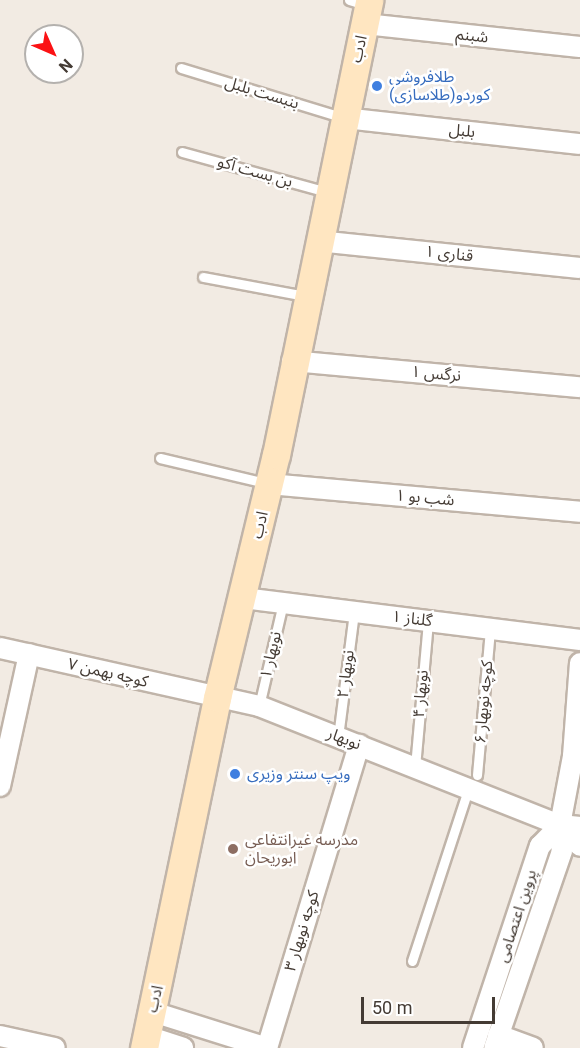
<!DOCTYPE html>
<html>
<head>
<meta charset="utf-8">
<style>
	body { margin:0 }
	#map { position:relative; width:580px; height:1048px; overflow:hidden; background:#f2ebe3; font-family:Roboto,"Noto Sans Arabic",sans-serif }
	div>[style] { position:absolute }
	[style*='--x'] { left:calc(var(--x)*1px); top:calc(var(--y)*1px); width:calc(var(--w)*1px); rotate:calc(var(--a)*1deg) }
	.roads { filter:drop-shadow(2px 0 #c0b4a9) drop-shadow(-2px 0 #c0b4a9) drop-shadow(0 2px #c0b4a9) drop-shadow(0 -2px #c0b4a9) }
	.lane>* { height:9px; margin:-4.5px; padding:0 4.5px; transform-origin:4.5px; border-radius:4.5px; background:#fff }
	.street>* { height:20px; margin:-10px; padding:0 10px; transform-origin:10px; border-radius:10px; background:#fff }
	.secondary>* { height:27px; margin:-13.5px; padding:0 13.5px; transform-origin:13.5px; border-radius:13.5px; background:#ffe6c1 }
	.dots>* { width:16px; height:16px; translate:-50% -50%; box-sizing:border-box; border:3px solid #fff; border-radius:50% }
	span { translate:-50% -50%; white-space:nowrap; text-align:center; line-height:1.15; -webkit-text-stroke:5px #fff; paint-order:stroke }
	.street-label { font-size:16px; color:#443b34 }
	.shop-label { font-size:16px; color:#366cbe }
	.left { translate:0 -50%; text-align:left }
	.education-label { font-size:16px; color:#785e54 }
	.north { position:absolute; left:24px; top:24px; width:60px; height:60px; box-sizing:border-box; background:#fff; border:2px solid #b4b1ae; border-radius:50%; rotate:135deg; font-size:16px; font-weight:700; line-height:24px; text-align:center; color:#443b34 }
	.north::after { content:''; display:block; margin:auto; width:21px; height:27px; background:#fb1214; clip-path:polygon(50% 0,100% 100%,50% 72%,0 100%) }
	.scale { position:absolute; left:361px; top:997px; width:134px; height:27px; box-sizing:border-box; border:3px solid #443b34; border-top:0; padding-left:8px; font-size:18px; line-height:21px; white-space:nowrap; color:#443b34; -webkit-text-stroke:4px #fff; paint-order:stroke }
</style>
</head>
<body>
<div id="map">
	<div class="roads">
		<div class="lane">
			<div style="--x:349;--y:0;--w:17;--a:17"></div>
			<div style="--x:181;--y:68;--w:167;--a:17"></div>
			<div style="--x:182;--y:152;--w:150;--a:15.4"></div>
			<div style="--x:203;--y:277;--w:105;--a:10.5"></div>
			<div style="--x:160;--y:458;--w:109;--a:13.3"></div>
			<div style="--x:259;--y:706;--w:106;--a:-76.9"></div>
			<div style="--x:338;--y:737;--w:126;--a:-82.7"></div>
			<div style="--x:415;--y:767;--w:147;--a:-84.9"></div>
			<div style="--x:477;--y:775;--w:147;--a:-84.9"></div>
			<div style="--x:412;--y:961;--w:183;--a:-71.9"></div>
		</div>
		<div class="street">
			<div style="--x:365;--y:24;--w:216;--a:6.1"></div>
			<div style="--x:344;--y:118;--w:237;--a:6.3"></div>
			<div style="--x:318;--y:241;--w:263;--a:5.9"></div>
			<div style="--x:292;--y:361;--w:289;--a:5.2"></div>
			<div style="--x:269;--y:484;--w:312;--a:5.1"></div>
			<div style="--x:243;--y:598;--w:340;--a:7.1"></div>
			<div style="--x:0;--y:648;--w:265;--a:12.6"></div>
			<div style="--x:259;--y:706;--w:324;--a:21.6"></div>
			<div style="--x:560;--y:825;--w:70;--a:-79.3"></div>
			<div style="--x:573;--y:756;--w:93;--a:-85.7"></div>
			<div style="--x:0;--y:786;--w:135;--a:-77.6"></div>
			<div style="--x:580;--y:827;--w:20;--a:-174"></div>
			<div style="--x:560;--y:825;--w:29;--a:46"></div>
			<div style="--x:153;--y:1012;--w:120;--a:17.5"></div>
			<div style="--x:498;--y:1035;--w:37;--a:20"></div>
			<div style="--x:0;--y:1036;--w:56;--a:12.3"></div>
			<div style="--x:147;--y:1036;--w:38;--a:18"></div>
			<div style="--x:267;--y:1048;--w:317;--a:-73.1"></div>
			<div style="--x:473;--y:1048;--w:213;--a:-71.7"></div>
			<div style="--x:540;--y:846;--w:29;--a:-46"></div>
			<div style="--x:560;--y:825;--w:26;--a:86"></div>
			<div style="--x:562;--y:851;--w:208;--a:109"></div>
		</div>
		<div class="secondary">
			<div style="--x:144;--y:1048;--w:358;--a:-78.2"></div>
			<div style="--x:217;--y:698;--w:250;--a:-76.4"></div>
			<div style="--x:276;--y:455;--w:464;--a:-78.4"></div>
		</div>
	</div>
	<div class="dots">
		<div style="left:377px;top:86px;background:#3f7fe0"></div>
		<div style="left:235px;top:774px;background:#3f7fe0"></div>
		<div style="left:233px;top:849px;background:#8d6e63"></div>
	</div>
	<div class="street-label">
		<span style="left:472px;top:36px;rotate:6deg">شبنم</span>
		<span style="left:359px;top:49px;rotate:-77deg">ادب</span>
		<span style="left:262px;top:93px;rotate:17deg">بنبست بلبل</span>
		<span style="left:462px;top:131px;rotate:6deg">بلبل</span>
		<span style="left:255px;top:172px;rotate:16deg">بن بست آکو</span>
		<span style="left:449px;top:254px;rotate:6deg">قناری ۱</span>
		<span style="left:436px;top:374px;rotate:5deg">نرگس ۱</span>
		<span style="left:425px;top:498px;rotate:5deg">شب بو ۱</span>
		<span style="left:260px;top:525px;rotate:-77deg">ادب</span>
		<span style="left:412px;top:619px;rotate:7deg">گلناز ۱</span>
		<span style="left:271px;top:655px;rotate:-77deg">نوبهار ۱</span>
		<span style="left:108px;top:673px;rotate:13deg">کوچه بهمن ۷</span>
		<span style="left:346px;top:674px;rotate:-83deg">نوبهار ۲</span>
		<span style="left:421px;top:694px;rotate:-85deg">نوبهار ۴</span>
		<span style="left:484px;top:702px;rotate:-85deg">کوچه نوبهار ۶</span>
		<span style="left:344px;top:739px;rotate:21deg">نوبهار</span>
		<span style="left:517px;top:916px;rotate:-72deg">پروین اعتصامی</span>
		<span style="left:302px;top:931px;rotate:-73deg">کوچه نوبهار ۳</span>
		<span style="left:155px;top:999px;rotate:-78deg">ادب</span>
	</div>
	<div class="shop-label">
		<span class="left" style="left:389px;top:86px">طلافروشی<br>کوردو(طلاسازی)</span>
		<span class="left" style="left:247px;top:774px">ویپ سنتر وزیری</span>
	</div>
	<div class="education-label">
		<span class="left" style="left:245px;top:849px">مدرسه غیرانتفاعی<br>ابوریحان</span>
	</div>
	<div class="north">N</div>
	<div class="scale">50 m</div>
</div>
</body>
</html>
